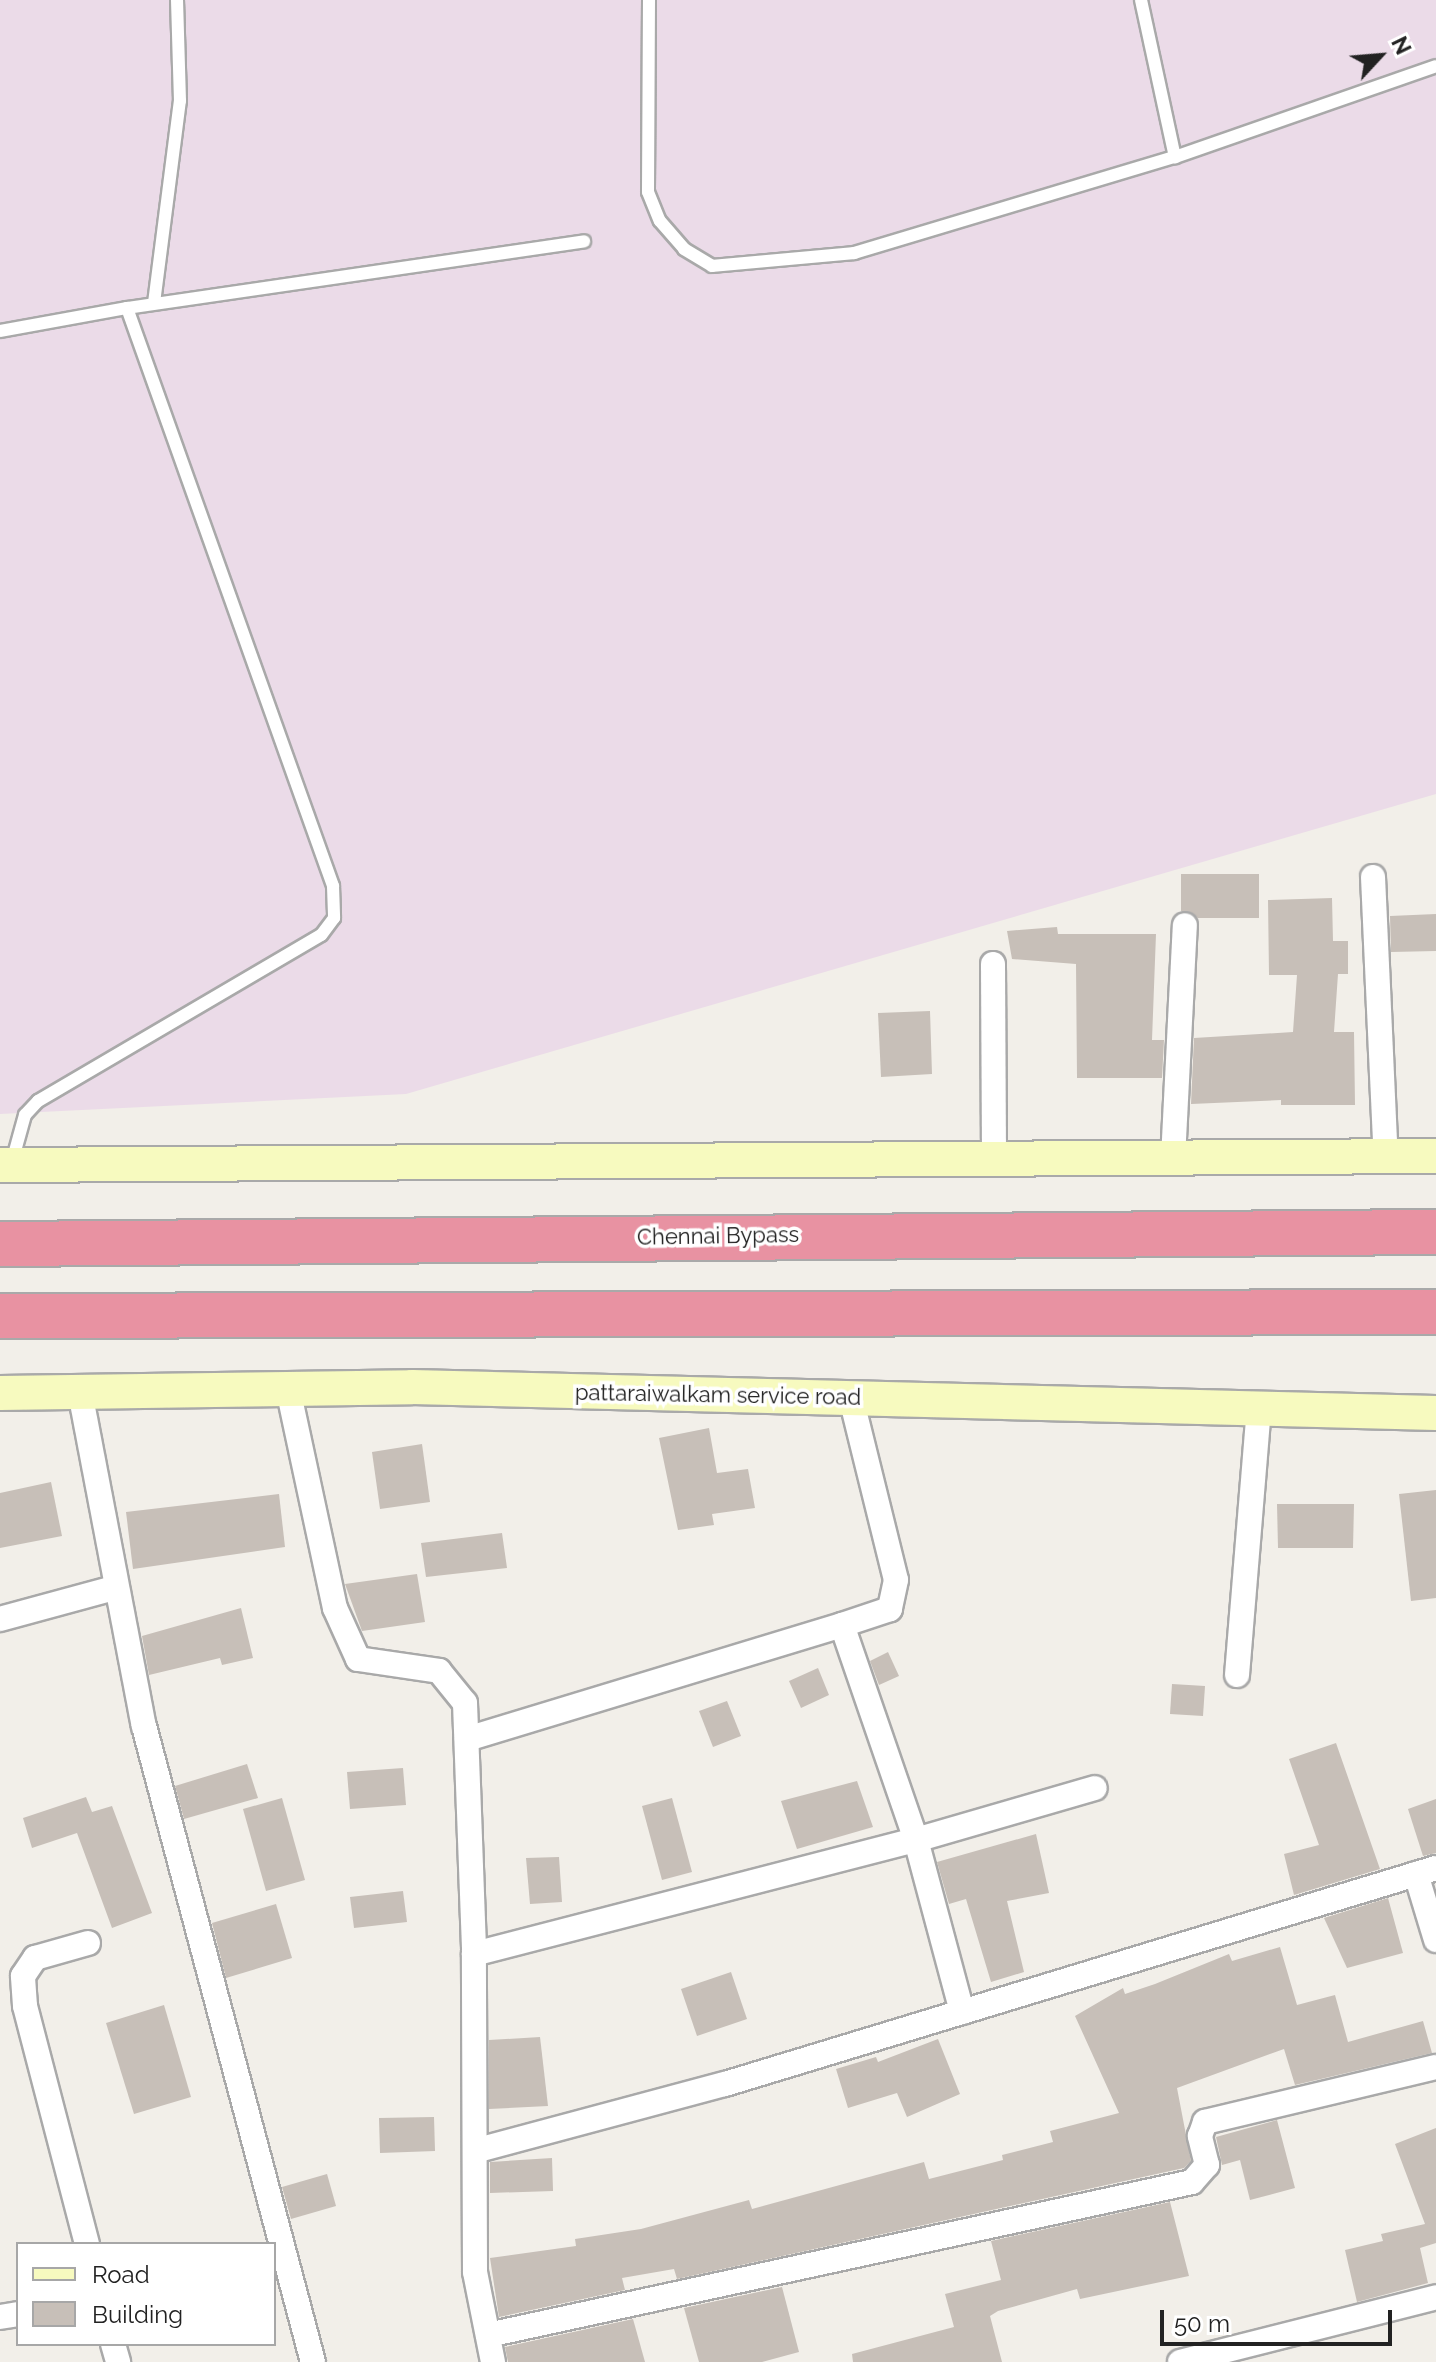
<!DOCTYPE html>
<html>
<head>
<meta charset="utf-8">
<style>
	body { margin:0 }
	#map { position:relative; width:1436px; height:2362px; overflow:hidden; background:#f2efe9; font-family:Raleway,sans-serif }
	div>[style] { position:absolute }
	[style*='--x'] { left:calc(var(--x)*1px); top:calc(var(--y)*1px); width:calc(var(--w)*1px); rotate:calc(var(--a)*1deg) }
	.industrial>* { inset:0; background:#ebdbe8 }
	.building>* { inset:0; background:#c7bfb8 }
	.roads { filter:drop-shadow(2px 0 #a9a9a9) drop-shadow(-2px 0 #a9a9a9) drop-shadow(0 2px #a9a9a9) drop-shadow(0 -2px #a9a9a9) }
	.lane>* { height:12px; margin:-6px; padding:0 6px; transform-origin:6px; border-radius:6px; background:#fff }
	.street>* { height:24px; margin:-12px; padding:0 12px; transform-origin:12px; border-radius:12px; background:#fff }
	.secondary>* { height:34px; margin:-17px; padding:0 17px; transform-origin:17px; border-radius:17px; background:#f7fabf }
	.highway>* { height:44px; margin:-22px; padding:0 22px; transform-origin:22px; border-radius:22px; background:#e892a2 }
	span { translate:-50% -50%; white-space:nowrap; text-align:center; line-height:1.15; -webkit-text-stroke:7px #fff; paint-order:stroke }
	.street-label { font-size:22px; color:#222 }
	.legend { position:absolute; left:16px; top:2242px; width:260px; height:104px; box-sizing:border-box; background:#fff; border:2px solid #a7a7a7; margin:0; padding:10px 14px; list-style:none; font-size:24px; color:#222 }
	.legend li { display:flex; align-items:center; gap:16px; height:40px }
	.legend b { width:40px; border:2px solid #a7a7a7 }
	.north { position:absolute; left:1340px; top:16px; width:80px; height:80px; -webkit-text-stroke:6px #fff; paint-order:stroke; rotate:64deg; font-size:22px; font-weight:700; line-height:32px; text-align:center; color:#222 }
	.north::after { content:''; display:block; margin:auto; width:28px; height:36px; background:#222; clip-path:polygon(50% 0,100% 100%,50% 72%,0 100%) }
	.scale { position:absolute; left:1160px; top:2310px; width:232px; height:36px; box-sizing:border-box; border:4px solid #222; border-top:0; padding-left:10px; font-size:24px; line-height:28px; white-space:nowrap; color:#222; -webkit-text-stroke:6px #fff; paint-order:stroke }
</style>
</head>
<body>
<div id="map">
	<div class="industrial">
		<div style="clip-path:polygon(0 0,1436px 0,1436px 794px,406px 1094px,0 1114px)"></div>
	</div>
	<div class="building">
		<div style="clip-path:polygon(1181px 874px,1259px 874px,1259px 918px,1198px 918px,1181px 911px)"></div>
		<div style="clip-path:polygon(1332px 898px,1333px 941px,1348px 941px,1348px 974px,1338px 974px,1334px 1032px,1354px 1032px,1355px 1105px,1281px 1105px,1281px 1100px,1191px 1104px,1194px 1038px,1293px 1032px,1297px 975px,1269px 975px,1268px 900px)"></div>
		<div style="clip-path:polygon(1436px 914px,1436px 951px,1391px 952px,1390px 916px)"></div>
		<div style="clip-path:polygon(1057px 927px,1058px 934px,1156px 934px,1152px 1040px,1164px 1040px,1162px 1078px,1077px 1078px,1076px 964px,1012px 959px,1007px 931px)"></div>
		<div style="clip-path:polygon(930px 1011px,932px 1074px,881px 1077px,878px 1013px)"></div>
		<div style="clip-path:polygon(709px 1428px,717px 1473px,748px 1469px,755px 1508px,712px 1514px,714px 1525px,678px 1530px,659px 1438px)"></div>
		<div style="clip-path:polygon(422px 1444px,430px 1502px,380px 1509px,372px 1452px)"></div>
		<div style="clip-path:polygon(51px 1482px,62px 1536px,0 1548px,0 1493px)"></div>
		<div style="clip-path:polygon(1436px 1490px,1436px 1598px,1411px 1601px,1399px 1494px)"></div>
		<div style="clip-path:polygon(279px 1494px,285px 1547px,133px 1569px,126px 1512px)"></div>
		<div style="clip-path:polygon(1277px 1504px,1354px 1504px,1353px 1548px,1278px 1548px)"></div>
		<div style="clip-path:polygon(502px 1533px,507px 1568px,426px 1577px,421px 1543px)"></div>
		<div style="clip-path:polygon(417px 1574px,425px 1622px,362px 1631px,345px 1584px)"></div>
		<div style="clip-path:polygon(241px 1608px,253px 1658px,222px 1665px,220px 1658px,149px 1675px,142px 1636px)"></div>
		<div style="clip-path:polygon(888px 1652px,899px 1676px,879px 1685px,870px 1661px)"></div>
		<div style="clip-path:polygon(818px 1668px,829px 1695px,801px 1708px,789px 1681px)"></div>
		<div style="clip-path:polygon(1172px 1684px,1205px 1686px,1203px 1716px,1170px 1714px)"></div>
		<div style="clip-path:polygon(727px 1701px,741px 1736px,713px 1747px,699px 1711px)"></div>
		<div style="clip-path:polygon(1336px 1743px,1380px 1869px,1294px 1895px,1284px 1854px,1319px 1845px,1289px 1759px)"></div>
		<div style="clip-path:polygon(247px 1764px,258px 1798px,184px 1819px,175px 1786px)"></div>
		<div style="clip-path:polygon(403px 1768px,406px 1805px,350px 1809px,347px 1772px)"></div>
		<div style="clip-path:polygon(857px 1781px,873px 1827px,797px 1849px,781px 1801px)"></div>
		<div style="clip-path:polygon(86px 1797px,92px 1812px,112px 1806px,152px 1913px,112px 1928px,77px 1833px,32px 1848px,23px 1818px)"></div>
		<div style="clip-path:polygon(282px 1798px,305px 1880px,266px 1891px,243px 1809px)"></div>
		<div style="clip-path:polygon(672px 1798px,692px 1872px,662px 1880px,642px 1806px)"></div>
		<div style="clip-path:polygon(1436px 1799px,1436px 1853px,1423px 1856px,1408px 1809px)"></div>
		<div style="clip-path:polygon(1036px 1834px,1049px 1893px,1007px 1901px,1024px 1972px,991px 1982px,966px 1899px,949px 1904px,937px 1862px)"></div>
		<div style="clip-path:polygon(559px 1857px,562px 1902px,530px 1904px,526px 1858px)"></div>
		<div style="clip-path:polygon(403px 1891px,407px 1922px,354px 1928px,350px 1897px)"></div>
		<div style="clip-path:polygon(1388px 1898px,1403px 1953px,1347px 1968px,1324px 1918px)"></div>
		<div style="clip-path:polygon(276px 1904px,292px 1958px,226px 1978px,212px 1923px)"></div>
		<div style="clip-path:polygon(1280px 1947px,1297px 2005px,1335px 1995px,1348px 2042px,1423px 2021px,1432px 2053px,1295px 2085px,1284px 2049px,1177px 2088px,1191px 2161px,1184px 2168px,677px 2279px,674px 2269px,622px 2278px,625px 2290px,499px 2317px,490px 2258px,576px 2246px,575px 2239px,641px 2229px,749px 2200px,752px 2209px,924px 2162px,929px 2179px,1003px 2160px,1002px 2155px,1053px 2142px,1050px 2131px,1119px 2113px,1075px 2016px,1123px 1988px,1125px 1994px,1155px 1984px,1229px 1954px,1232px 1961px)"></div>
		<div style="clip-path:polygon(731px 1972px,747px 2019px,697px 2036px,681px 1989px)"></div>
		<div style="clip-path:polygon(164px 2005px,191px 2097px,134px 2114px,106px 2023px)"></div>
		<div style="clip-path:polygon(540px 2037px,548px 2106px,489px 2109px,489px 2040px)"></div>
		<div style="clip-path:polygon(938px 2039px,960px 2094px,907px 2117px,897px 2093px,848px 2108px,836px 2069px,876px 2057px,878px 2062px)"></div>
		<div style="clip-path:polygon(434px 2117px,435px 2151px,380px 2153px,379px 2118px)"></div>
		<div style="clip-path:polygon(1277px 2120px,1295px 2188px,1250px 2200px,1240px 2160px,1222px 2165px,1216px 2137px)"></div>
		<div style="clip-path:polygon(1436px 2128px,1436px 2243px,1420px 2248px,1428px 2283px,1357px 2302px,1345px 2250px,1383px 2241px,1381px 2234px,1425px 2224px,1395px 2144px)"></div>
		<div style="clip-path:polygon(552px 2158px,553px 2191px,490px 2193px,490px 2162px)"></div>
		<div style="clip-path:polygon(327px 2174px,336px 2206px,291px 2219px,282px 2187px)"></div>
		<div style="clip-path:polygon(1170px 2202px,1189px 2276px,1080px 2299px,1077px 2289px,998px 2311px,990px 2316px,1002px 2362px,853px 2362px,852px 2354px,954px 2327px,945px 2294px,1001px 2280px,991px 2241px)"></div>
		<div style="clip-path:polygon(782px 2287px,799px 2352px,762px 2362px,699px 2362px,684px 2308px)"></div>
		<div style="clip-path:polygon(633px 2319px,645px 2362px,508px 2362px,505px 2347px)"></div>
	</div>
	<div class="roads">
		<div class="lane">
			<div style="--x:649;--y:0;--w:192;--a:90.3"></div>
			<div style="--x:648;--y:192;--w:31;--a:68"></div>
			<div style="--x:660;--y:221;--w:37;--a:49"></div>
			<div style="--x:684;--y:249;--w:33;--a:31"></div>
			<div style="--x:712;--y:266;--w:143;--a:-5.2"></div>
			<div style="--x:854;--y:253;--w:335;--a:-16.7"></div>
			<div style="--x:1175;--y:157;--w:276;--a:-19.2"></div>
			<div style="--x:1141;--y:0;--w:161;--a:77.8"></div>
			<div style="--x:154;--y:303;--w:204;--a:-82.7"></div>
			<div style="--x:180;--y:101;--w:101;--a:-91.7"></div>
			<div style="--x:127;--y:308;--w:462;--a:-8.3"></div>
			<div style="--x:0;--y:331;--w:129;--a:-10.3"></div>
			<div style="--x:127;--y:308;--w:614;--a:70.38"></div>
			<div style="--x:333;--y:886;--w:32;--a:88"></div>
			<div style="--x:334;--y:918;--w:21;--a:127"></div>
			<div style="--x:321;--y:935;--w:328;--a:149.6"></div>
			<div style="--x:38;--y:1101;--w:19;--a:133"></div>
			<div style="--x:25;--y:1115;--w:49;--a:105.5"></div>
		</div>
		<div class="street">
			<div style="--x:1373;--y:877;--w:281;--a:87.4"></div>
			<div style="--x:993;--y:964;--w:195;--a:89.7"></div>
			<div style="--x:1173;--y:1159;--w:234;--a:-87.1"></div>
			<div style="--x:288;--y:1389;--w:224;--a:77.9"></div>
			<div style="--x:335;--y:1608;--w:56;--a:65.7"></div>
			<div style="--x:358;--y:1659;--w:82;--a:8.4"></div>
			<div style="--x:439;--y:1671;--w:41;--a:50.9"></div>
			<div style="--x:465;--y:1703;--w:251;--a:87.9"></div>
			<div style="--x:80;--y:1392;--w:340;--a:79.2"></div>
			<div style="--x:144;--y:1726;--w:658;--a:75.12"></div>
			<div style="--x:851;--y:1398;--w:187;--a:76.1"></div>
			<div style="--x:896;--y:1580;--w:30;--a:102"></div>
			<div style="--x:890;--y:1609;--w:51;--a:161.6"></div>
			<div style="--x:842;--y:1625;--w:227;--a:71"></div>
			<div style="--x:916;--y:1840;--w:178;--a:75"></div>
			<div style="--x:0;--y:1619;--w:118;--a:-15.2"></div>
			<div style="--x:1237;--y:1675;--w:267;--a:-85.3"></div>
			<div style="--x:467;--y:1739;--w:392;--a:-16.9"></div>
			<div style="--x:1416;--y:1874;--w:69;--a:73.1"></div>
			<div style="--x:478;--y:2150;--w:256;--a:-15"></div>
			<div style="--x:725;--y:2084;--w:743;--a:-16.9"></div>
			<div style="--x:87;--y:2244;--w:246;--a:-104.6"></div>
			<div style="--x:25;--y:2006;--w:30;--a:-94"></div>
			<div style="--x:23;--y:1976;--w:22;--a:-56"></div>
			<div style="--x:35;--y:1958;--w:55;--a:-15.8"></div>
			<div style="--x:0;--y:2317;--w:18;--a:-9"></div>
			<div style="--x:488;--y:2335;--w:720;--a:-12.26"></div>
			<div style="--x:1192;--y:2182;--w:23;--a:-49"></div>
			<div style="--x:1207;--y:2165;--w:30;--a:-104"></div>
			<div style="--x:1200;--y:2136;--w:15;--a:-70"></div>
			<div style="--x:1205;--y:2122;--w:237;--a:-13.4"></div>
			<div style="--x:113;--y:2344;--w:19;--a:74"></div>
			<div style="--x:493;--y:2362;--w:92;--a:-101.3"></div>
			<div style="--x:475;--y:2272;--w:318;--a:-90.2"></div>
			<div style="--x:474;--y:1954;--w:456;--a:-14.5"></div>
			<div style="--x:916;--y:1840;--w:186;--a:-16.2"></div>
			<div style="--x:1180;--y:2362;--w:264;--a:-14.2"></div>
		</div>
		<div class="secondary">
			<div style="--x:0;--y:1165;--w:1436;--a:-0.36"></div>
			<div style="--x:0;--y:1393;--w:412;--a:-0.8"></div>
			<div style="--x:412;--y:1387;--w:1024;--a:1.45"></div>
		</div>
		<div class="highway">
			<div style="--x:0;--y:1244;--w:1436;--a:-0.48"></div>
			<div style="--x:0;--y:1316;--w:1436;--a:-0.16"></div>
		</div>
	</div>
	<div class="street-label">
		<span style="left:718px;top:1236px;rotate:-1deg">Chennai Bypass</span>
		<span style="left:718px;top:1395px;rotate:1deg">pattaraiwalkam service road</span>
	</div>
	<ul class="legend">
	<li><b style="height:10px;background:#f7fabf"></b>Road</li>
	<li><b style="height:22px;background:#c7bfb8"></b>Building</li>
	</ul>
	<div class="north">N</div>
	<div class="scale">50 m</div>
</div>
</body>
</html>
